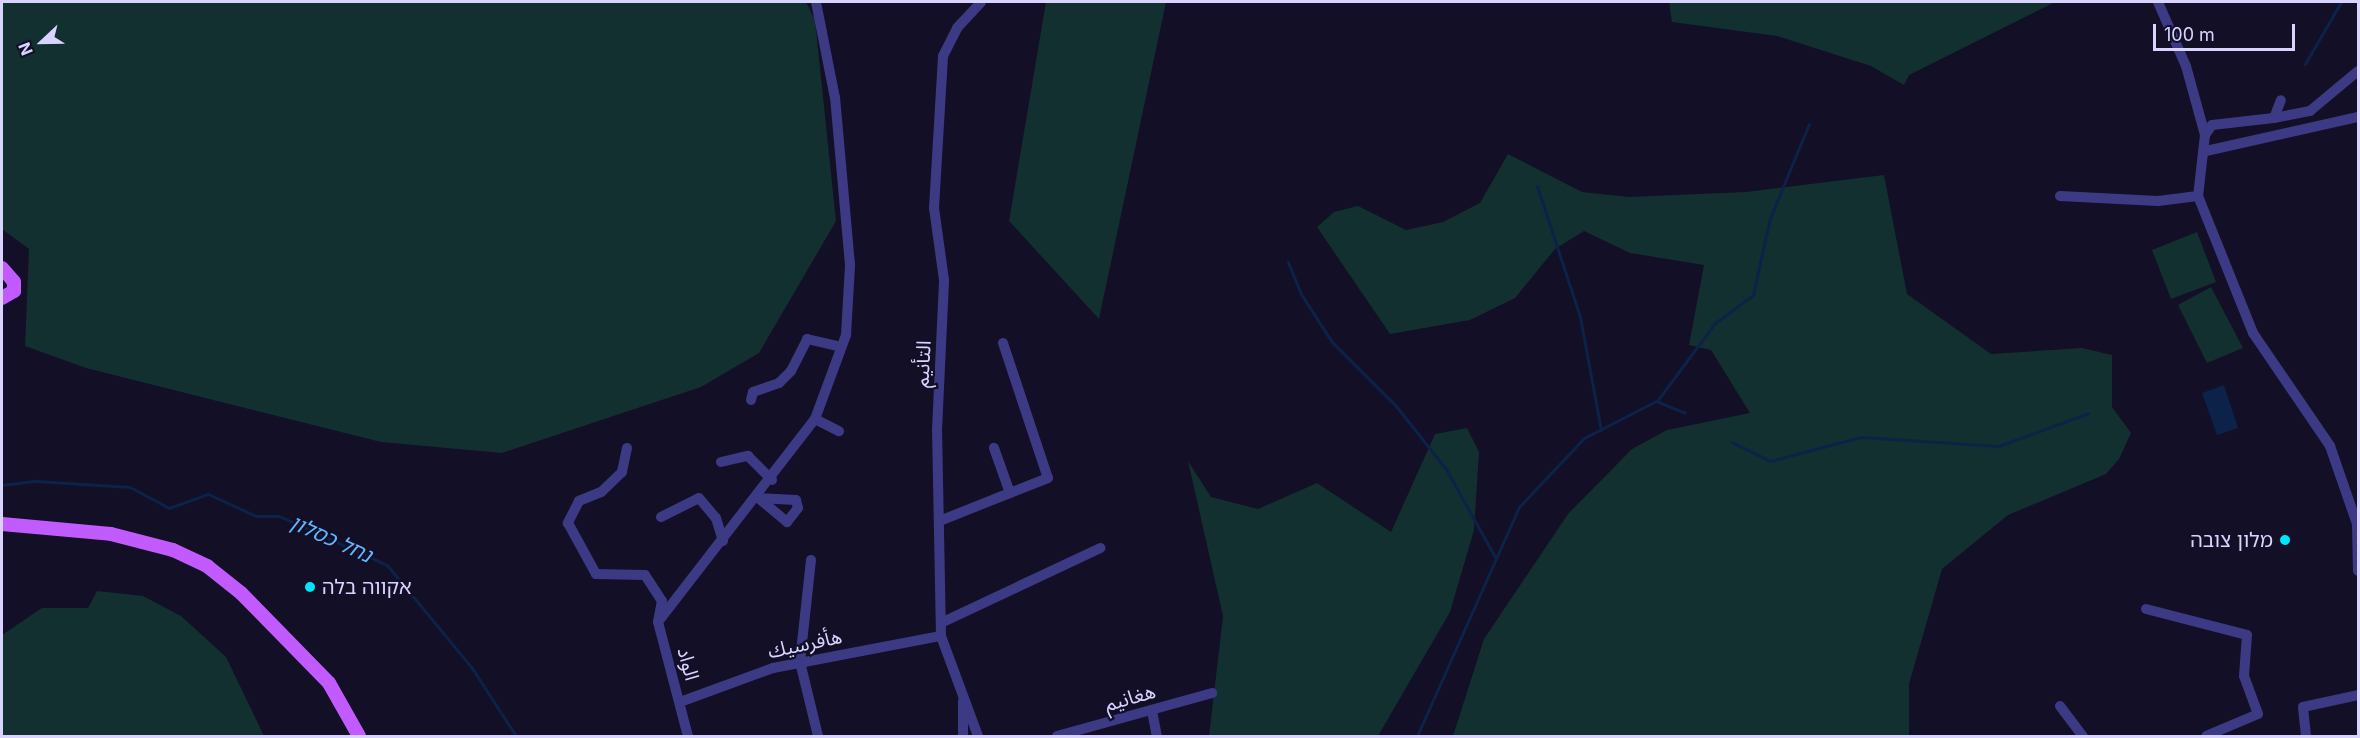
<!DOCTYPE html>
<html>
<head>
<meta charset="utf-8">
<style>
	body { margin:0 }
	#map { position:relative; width:2360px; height:738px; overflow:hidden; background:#130f26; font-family:Inter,"Noto Sans Arabic","Noto Sans Hebrew",sans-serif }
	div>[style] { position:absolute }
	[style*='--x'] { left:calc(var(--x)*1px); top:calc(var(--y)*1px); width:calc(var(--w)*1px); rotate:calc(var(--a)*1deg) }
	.green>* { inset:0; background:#12302f }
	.water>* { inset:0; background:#0c2248 }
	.stream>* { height:3px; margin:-1.5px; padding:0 1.5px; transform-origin:1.5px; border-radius:1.5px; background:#0c2248 }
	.minor>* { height:10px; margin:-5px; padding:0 5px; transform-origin:5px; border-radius:5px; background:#3d3a85 }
	.major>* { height:14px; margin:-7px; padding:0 7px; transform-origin:7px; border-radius:7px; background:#c25bff }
	.dots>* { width:16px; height:16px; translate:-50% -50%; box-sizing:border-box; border:3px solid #130f26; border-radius:50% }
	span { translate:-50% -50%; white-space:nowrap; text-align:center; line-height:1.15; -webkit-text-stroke:4.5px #130f26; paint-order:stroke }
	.street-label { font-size:20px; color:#d9d4ff }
	.poi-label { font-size:20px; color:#d9d4ff }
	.right { translate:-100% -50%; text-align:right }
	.left { translate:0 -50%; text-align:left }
	.water-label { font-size:21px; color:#62b6ff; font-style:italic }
	.frame { position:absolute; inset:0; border:3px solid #d9d4ff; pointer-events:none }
	.north { position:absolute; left:12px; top:12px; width:60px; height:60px; -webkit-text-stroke:4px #130f26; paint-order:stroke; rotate:248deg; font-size:16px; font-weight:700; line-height:24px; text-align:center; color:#d9d4ff }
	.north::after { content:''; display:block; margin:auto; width:21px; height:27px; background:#d9d4ff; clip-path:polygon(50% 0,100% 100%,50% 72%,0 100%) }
	.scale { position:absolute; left:2153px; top:24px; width:142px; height:27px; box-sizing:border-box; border:3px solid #d9d4ff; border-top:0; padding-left:8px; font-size:18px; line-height:21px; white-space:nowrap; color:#d9d4ff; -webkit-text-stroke:4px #130f26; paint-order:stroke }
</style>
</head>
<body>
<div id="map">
	<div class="green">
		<div style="clip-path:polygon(2px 2px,806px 2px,815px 20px,836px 221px,759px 353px,701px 387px,502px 453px,381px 442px,86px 368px,25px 346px,29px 249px,2px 229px)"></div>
		<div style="clip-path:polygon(1046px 2px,1166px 2px,1099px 319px,1009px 221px)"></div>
		<div style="clip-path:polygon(1669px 2px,2055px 2px,1909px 75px,1904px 85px,1871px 66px,1777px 36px,1672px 22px)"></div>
		<div style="clip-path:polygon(1508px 154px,1582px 192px,1629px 197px,1746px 192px,1884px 175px,1907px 294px,1991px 354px,2082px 348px,2112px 355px,2112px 407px,2131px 433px,2119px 459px,2106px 474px,2008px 515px,1942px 569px,1909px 684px,1909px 736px,1453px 736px,1484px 639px,1568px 514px,1632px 449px,1667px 430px,1750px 413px,1711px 350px,1689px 345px,1704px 265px,1630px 253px,1584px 231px,1555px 249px,1515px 298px,1470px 320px,1390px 334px,1317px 227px,1334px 212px,1358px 206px,1406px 230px,1443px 222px,1480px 203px)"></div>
		<div style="clip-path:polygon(2197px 232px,2216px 282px,2171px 299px,2152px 250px)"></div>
		<div style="clip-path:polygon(2211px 287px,2243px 348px,2207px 363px,2178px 305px)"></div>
		<div style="clip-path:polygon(1467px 428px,1479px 452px,1474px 530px,1450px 612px,1378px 736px,1209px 736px,1223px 616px,1188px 461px,1211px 497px,1258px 509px,1317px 483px,1391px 532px,1435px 434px)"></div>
		<div style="clip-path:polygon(97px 591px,143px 596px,181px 616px,226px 657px,264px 736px,2px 736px,2px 635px,42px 608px,88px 608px)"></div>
	</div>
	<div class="water">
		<div style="clip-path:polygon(2224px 385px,2238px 428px,2217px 435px,2202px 393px)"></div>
	</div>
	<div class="stream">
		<div style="--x:2305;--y:64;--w:72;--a:-59.9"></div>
		<div style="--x:1537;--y:186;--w:138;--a:71.8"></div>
		<div style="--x:1580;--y:317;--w:115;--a:79.5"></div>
		<div style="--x:1288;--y:262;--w:35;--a:68"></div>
		<div style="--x:1301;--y:294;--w:57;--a:57.1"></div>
		<div style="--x:1332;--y:342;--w:91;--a:45"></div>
		<div style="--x:1396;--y:406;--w:80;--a:51.6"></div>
		<div style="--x:1446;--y:469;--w:101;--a:60.9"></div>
		<div style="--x:1657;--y:401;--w:97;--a:-53.4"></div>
		<div style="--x:1715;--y:323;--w:47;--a:-36.4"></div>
		<div style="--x:1753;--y:295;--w:79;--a:-77.6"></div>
		<div style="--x:1770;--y:218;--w:102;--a:-67.5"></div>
		<div style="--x:1732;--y:442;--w:42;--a:26.6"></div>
		<div style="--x:1770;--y:461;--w:94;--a:-14.8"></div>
		<div style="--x:1861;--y:437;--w:138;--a:3.7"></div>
		<div style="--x:1999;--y:446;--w:95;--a:-20.3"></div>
		<div style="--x:2;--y:485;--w:34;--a:-7"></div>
		<div style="--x:36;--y:481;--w:94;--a:3.7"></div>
		<div style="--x:130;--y:487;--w:44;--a:28.3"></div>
		<div style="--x:169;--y:508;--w:41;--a:-19.7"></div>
		<div style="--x:208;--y:494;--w:53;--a:24.6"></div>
		<div style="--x:256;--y:516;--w:23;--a:0"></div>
		<div style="--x:279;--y:516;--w:119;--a:24.4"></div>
		<div style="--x:387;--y:565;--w:134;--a:50.5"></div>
		<div style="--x:472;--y:668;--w:81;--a:57.1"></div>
		<div style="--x:1417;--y:736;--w:251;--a:-66"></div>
		<div style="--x:1519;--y:507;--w:95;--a:-46.7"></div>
		<div style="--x:1584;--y:438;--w:81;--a:-27.2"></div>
		<div style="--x:1656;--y:401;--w:31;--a:22"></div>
	</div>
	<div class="minor">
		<div style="--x:2158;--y:2;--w:70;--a:66.4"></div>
		<div style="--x:2186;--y:66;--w:72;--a:74.6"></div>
		<div style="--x:2205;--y:135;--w:61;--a:96.5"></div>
		<div style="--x:2198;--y:196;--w:148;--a:68.1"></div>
		<div style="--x:2253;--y:333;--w:137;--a:55.7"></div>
		<div style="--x:2330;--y:446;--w:83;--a:70.9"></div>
		<div style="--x:2357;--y:524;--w:47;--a:88.8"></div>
		<div style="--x:2274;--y:118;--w:37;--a:-11"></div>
		<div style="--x:2310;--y:111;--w:62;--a:-39.8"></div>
		<div style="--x:2205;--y:135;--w:12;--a:-55"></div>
		<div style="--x:2212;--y:125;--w:62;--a:-6.4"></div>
		<div style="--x:2274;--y:118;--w:19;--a:-69"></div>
		<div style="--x:2206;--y:151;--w:156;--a:-12.6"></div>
		<div style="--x:2060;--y:196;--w:98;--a:2.9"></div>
		<div style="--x:2158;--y:201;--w:40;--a:-7.1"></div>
		<div style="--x:1003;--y:343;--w:142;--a:71.6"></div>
		<div style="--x:1048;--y:478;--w:41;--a:158.5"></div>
		<div style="--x:751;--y:400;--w:8;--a:-76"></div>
		<div style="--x:753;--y:392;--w:28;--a:-19"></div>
		<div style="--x:779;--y:383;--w:17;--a:-45"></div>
		<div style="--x:791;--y:371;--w:36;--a:-63"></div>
		<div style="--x:807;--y:339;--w:35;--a:13"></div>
		<div style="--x:815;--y:419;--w:27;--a:27"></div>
		<div style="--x:627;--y:448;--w:25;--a:102"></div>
		<div style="--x:622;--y:472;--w:29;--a:136"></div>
		<div style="--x:601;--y:492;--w:24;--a:158"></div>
		<div style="--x:579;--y:501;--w:25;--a:117"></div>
		<div style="--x:568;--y:523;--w:58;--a:61.2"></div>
		<div style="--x:596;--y:574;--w:49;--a:1.2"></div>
		<div style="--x:645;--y:575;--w:31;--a:57"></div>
		<div style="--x:662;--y:601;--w:21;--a:101"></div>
		<div style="--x:658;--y:622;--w:118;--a:75.3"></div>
		<div style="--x:721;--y:462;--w:28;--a:-13"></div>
		<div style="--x:748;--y:456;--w:34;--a:45"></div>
		<div style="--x:758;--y:498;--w:38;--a:3"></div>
		<div style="--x:796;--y:500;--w:8;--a:76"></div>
		<div style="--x:798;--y:508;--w:18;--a:128"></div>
		<div style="--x:787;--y:522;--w:38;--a:-140"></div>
		<div style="--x:661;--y:517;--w:42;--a:-26.6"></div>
		<div style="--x:699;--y:498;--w:26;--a:50"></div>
		<div style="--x:716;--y:518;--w:24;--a:73"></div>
		<div style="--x:942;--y:520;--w:73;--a:-21.7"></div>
		<div style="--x:1010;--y:493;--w:48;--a:-109.6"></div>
		<div style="--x:811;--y:560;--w:103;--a:96.2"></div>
		<div style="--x:800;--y:662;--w:76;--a:76.3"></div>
		<div style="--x:2146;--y:609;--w:104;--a:14.4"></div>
		<div style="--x:2247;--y:635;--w:41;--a:94.2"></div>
		<div style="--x:2244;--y:676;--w:40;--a:69.8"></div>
		<div style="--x:2258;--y:714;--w:56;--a:157.1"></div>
		<div style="--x:658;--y:622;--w:257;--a:-52.3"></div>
		<div style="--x:815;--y:419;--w:90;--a:-69.7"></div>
		<div style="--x:846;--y:335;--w:70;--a:-86.7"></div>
		<div style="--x:850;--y:265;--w:168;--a:-95.1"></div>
		<div style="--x:835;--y:98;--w:98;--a:-101.2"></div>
		<div style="--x:943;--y:622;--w:174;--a:-25.2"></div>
		<div style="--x:680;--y:702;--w:99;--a:-20.1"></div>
		<div style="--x:773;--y:668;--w:171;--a:-10.8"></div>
		<div style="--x:2060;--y:706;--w:38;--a:53"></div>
		<div style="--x:1152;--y:711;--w:25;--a:79"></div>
		<div style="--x:963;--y:736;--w:35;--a:-90"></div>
		<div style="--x:978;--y:736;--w:107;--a:-110.3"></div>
		<div style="--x:941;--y:636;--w:206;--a:-91.1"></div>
		<div style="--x:937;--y:430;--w:150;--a:-87.3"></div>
		<div style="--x:944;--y:280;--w:73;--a:-97.9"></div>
		<div style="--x:934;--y:208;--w:152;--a:-86.6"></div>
		<div style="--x:943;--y:56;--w:31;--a:-63"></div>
		<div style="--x:957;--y:28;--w:35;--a:-47"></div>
		<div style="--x:1057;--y:736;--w:161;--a:-15.5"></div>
		<div style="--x:2306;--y:736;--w:29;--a:-96"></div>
		<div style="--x:2303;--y:707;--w:56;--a:-12.3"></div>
	</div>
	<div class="major">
		<div style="--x:2;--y:268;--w:18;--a:49"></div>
		<div style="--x:14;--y:282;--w:9;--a:90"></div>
		<div style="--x:14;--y:291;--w:14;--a:150"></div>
		<div style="--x:2;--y:524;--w:109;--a:5.2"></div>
		<div style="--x:111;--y:534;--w:64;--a:14.5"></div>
		<div style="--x:173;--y:550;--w:38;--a:25"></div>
		<div style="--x:207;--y:566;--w:43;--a:38.5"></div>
		<div style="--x:241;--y:593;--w:126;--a:45.6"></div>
		<div style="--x:329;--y:683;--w:61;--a:60.5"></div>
	</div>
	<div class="dots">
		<div style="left:2285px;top:540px;background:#00e5ff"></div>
		<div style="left:310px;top:587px;background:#00e5ff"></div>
	</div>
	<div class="street-label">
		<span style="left:923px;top:364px;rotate:-87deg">التأنيم</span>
		<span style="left:805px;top:644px;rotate:-12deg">هأفرسيك</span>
		<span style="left:688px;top:664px;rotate:75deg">الواد</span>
		<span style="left:1130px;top:698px;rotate:-16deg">هغانيم</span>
	</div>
	<div class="poi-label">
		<span class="right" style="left:2273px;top:540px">מלון צובה</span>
		<span class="left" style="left:322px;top:587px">אקווה בלה</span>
	</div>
	<div class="water-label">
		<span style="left:331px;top:539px;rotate:24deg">נחל כסלון</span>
	</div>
	<div class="frame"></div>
	<div class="north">N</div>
	<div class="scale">100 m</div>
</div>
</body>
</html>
